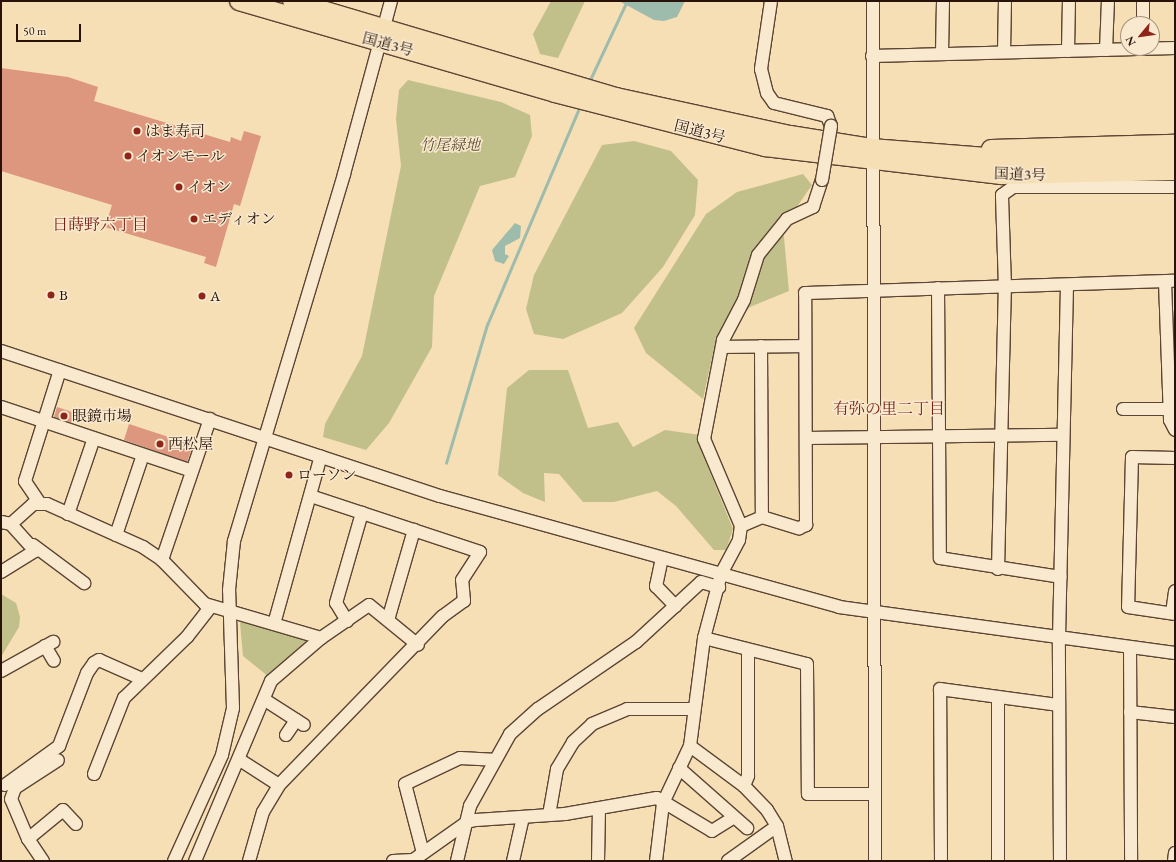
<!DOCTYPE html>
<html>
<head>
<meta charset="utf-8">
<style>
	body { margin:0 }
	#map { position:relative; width:1176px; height:862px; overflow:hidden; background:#f6deb5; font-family:"EB Garamond","Noto Serif JP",serif }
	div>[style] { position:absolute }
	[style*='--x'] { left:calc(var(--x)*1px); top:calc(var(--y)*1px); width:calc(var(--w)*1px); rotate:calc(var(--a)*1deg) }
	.green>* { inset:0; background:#c2c08a }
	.water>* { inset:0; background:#9dbcac }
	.stream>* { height:2.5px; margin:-1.25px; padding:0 1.25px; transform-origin:1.25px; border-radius:1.25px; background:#9dbcac }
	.building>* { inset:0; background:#dc977e }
	.roads { filter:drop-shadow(1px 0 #5c4534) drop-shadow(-1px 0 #5c4534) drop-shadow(0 1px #5c4534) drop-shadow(0 -1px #5c4534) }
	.minor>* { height:12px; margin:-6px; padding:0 6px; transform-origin:6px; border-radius:6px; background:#f9eacf }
	.highway>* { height:18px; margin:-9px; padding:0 9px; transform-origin:9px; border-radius:9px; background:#f6deb5 }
	.bridges { filter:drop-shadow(1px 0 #5c4534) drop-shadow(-1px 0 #5c4534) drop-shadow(0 1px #5c4534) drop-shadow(0 -1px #5c4534) }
	.minor-bridge>* { height:12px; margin:-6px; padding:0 6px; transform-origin:6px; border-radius:6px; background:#f9eacf }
	.dots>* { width:11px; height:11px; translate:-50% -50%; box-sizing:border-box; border:2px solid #f9eacf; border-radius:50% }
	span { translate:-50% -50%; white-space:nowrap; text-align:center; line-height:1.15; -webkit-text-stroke:3px #f9eacf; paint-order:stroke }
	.street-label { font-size:15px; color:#281209 }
	.poi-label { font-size:15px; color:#281209 }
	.left { translate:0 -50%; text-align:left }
	.park-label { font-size:15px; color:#5e4f36; font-style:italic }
	.neighbourhood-label { font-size:16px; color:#7a1f14 }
	.frame { position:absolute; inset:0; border:2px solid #281209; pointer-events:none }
	.north { position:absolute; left:1120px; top:16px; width:40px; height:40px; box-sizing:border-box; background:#f9eacf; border:1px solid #a59480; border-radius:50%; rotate:241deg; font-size:11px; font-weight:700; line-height:16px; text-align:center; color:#281209 }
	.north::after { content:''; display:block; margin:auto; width:14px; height:18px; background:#8f2418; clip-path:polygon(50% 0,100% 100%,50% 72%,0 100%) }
	.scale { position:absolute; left:16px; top:24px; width:65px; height:18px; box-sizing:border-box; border:2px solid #281209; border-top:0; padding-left:5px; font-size:12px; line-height:14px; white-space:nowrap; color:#281209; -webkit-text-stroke:3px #f9eacf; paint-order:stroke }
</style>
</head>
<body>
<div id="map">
	<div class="green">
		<div style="clip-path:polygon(551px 1px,585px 1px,558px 58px,540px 54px,533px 34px)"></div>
		<div style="clip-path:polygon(408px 80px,501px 102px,530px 115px,532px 136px,515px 177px,480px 186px,434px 296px,432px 347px,389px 423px,366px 450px,323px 437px,325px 424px,362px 356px,401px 166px,396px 119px,399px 90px)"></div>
		<div style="clip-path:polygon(634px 141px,671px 151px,698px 180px,695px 215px,663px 267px,622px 313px,563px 339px,534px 334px,526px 309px,534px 275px,602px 145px)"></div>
		<div style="clip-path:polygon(803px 174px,812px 185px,783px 227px,789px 291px,750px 307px,715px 344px,703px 399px,646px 353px,634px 328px,706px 214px,737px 192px)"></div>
		<div style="clip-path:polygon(529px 370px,568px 370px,588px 428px,618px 422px,633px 447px,665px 430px,700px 435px,703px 455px,733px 529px,726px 550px,714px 550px,676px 506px,657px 491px,614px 502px,583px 502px,559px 474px,544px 473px,545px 502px,523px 493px,498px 475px,507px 388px)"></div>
		<div style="clip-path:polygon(1px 594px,16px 603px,20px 617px,19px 627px,1px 657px)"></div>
		<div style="clip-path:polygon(244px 619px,306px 638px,309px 642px,269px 677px,243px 656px,240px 623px)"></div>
	</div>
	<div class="water">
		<div style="clip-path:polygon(619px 1px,685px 1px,677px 17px,664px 21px,654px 20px)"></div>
		<div style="clip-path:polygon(515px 223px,521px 226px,520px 238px,505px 246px,505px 254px,509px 256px,504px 264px,495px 261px,492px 250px)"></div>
	</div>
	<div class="stream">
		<div style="--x:589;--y:82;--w:89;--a:-64.9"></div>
		<div style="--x:446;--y:463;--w:144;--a:-73.5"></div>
		<div style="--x:487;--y:325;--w:238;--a:-67"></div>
		<div style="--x:264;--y:682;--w:8;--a:-67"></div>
	</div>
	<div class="building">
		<div style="clip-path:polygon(1px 68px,68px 77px,98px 87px,94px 101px,230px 142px,231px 137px,241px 141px,244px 131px,261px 136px,240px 206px,234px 204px,216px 267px,204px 263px,206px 257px,105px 227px,112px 205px,1px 171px)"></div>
		<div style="clip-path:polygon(57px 407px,75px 413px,72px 423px,54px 417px)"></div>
		<div style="clip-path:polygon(129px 424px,193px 445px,187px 462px,124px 440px)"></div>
	</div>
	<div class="roads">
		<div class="minor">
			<div style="--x:771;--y:1;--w:69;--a:98.4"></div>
			<div style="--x:761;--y:69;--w:25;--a:76"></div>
			<div style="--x:767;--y:93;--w:12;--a:55"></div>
			<div style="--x:774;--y:103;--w:55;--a:13.8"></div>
			<div style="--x:827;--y:116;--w:11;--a:68"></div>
			<div style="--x:873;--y:1;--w:860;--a:89.87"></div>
			<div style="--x:1143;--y:24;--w:23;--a:-90"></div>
			<div style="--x:1106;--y:50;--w:49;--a:-87.7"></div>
			<div style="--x:1068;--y:51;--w:50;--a:-88.9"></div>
			<div style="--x:1004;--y:52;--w:51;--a:-88.9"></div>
			<div style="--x:942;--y:53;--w:52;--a:-88.9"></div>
			<div style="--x:872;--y:56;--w:303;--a:-1.5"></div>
			<div style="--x:1165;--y:282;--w:138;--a:87.9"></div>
			<div style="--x:1170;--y:420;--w:11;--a:63"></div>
			<div style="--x:938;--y:288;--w:270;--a:89.6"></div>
			<div style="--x:940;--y:558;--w:122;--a:8.9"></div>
			<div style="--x:761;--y:346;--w:171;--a:89.7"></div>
			<div style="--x:722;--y:347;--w:83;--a:-0.7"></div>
			<div style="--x:1;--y:351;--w:462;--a:18.3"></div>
			<div style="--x:440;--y:496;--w:414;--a:15.5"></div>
			<div style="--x:839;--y:607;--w:339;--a:7.8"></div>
			<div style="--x:1;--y:407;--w:201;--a:18.5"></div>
			<div style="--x:1123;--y:409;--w:46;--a:0"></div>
			<div style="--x:806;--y:438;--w:257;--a:-0.7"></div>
			<div style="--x:1175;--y:458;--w:43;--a:-178.7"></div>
			<div style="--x:1132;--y:457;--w:150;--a:91.5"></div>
			<div style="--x:1128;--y:607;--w:48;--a:8.5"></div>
			<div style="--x:39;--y:502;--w:25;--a:-124"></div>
			<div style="--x:25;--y:481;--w:116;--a:-72.5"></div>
			<div style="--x:68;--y:514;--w:80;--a:-71.1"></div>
			<div style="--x:1;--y:522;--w:10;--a:11"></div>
			<div style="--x:11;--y:524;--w:30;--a:-42"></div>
			<div style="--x:33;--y:504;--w:14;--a:0"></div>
			<div style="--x:47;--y:504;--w:105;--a:24.1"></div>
			<div style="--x:143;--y:547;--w:23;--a:34"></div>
			<div style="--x:162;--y:560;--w:62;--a:45.7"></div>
			<div style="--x:205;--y:604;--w:121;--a:16.3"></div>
			<div style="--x:741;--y:526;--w:23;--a:-23"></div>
			<div style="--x:762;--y:517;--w:39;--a:17"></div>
			<div style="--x:799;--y:528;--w:8;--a:-23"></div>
			<div style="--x:806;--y:525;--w:232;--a:-90.2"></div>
			<div style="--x:805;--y:293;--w:370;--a:-1.9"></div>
			<div style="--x:116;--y:535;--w:84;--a:-71.4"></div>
			<div style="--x:33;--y:545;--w:64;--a:36.7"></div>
			<div style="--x:662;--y:558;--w:29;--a:102"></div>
			<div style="--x:656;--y:586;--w:28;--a:46"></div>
			<div style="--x:162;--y:560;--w:149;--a:-71.2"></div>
			<div style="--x:998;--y:569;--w:282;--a:-88.6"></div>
			<div style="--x:1005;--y:287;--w:92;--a:-91.9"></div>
			<div style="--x:1002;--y:195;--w:14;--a:-36"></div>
			<div style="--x:1013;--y:187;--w:162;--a:0"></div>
			<div style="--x:1;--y:572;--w:40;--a:-32"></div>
			<div style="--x:35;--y:551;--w:36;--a:-132"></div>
			<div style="--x:1172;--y:613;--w:22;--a:-82"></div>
			<div style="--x:388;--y:620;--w:94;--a:-73.9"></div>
			<div style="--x:347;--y:621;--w:21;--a:-121"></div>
			<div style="--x:336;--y:603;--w:94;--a:-73.9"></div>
			<div style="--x:274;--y:624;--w:174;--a:-74.4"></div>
			<div style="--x:704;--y:638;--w:106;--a:14.2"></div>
			<div style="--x:807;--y:664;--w:130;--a:89.6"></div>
			<div style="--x:808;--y:794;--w:66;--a:0"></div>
			<div style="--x:45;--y:646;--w:17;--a:59"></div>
			<div style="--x:1130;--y:647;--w:214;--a:89.7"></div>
			<div style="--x:1;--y:671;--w:60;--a:-29.1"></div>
			<div style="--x:998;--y:697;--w:164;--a:90"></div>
			<div style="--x:265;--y:700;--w:46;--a:32.7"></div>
			<div style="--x:1130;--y:712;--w:45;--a:6.3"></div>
			<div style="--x:286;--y:735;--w:18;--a:-56"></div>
			<div style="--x:690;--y:746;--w:67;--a:36.5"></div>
			<div style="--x:744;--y:786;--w:33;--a:46"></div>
			<div style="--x:767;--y:810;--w:19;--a:58"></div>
			<div style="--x:777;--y:826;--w:36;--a:76"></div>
			<div style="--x:240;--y:760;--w:46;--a:32.7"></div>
			<div style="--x:679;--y:768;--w:91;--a:41.4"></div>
			<div style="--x:94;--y:774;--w:82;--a:-68.5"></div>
			<div style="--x:124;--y:698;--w:88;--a:-44.1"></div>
			<div style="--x:187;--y:637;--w:39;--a:-52"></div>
			<div style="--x:5;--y:785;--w:67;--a:-35.8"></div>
			<div style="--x:59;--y:746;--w:78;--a:-69"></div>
			<div style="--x:87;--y:673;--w:12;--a:-55"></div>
			<div style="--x:94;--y:663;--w:6;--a:-31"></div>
			<div style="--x:99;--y:660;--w:47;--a:23.8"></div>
			<div style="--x:744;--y:786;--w:11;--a:-68"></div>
			<div style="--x:748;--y:776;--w:126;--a:-90"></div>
			<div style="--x:549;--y:815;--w:47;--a:-80.1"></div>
			<div style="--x:557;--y:769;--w:31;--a:-59"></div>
			<div style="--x:573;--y:742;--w:26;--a:-43"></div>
			<div style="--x:592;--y:724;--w:38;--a:-23"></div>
			<div style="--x:627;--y:709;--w:66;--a:0"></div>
			<div style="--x:28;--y:839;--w:45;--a:-39.6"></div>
			<div style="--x:63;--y:810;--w:19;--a:47"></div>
			<div style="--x:423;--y:853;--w:71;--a:-104.6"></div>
			<div style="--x:405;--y:784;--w:61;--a:-25.3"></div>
			<div style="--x:460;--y:758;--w:33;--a:3"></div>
			<div style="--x:43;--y:861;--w:27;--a:-124"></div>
			<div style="--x:28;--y:839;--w:43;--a:-113"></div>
			<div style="--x:11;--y:799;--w:12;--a:-70"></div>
			<div style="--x:15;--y:788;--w:51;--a:-33.1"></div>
			<div style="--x:174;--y:861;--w:116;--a:-65.6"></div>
			<div style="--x:222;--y:755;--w:48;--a:-76.8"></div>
			<div style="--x:233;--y:708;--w:118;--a:-91.9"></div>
			<div style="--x:229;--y:590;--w:49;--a:-84.2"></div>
			<div style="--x:234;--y:541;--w:383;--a:-73.3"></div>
			<div style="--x:344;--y:174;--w:179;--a:-74.8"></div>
			<div style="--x:195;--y:861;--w:195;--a:-67.1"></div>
			<div style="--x:271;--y:681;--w:66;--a:-40.7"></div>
			<div style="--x:321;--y:638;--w:58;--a:-34.5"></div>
			<div style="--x:369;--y:605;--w:63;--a:39.2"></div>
			<div style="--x:249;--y:861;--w:51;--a:-74.1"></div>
			<div style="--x:263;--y:812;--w:31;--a:-59"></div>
			<div style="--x:279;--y:785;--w:235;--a:-45.9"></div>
			<div style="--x:443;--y:616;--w:26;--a:-36"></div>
			<div style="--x:464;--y:601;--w:21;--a:-95"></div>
			<div style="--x:462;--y:580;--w:33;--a:-57"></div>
			<div style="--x:480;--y:552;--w:178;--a:-161.7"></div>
			<div style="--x:393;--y:861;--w:20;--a:-3"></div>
			<div style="--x:412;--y:861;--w:67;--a:-35.3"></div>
			<div style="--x:467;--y:822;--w:9;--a:-13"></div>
			<div style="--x:476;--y:820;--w:89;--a:-3.9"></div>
			<div style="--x:565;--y:814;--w:93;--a:-9.9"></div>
			<div style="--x:657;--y:798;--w:64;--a:31"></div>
			<div style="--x:712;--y:831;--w:26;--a:-32"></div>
			<div style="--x:457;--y:861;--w:57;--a:-76.7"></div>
			<div style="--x:470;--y:806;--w:82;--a:-60.9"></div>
			<div style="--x:510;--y:734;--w:38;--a:-42"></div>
			<div style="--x:538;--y:709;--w:119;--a:-34.4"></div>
			<div style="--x:636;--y:642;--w:88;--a:-42.7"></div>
			<div style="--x:701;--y:582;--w:19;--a:16"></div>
			<div style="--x:513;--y:861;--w:45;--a:-77.2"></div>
			<div style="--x:598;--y:861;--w:52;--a:-88.9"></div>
			<div style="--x:656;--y:861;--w:58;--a:-83.1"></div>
			<div style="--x:663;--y:803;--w:63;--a:-64.7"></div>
			<div style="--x:690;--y:746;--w:109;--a:-82.6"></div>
			<div style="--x:704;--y:638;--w:66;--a:-75.1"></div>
			<div style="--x:721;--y:574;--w:38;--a:-62"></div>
			<div style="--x:739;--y:540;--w:14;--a:-82"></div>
			<div style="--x:741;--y:526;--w:95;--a:-113"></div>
			<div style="--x:704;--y:439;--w:101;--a:-79.1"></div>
			<div style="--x:723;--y:340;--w:45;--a:-62.3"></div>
			<div style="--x:744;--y:300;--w:47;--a:-72.7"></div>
			<div style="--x:758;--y:255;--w:46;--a:-51.1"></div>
			<div style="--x:787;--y:219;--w:29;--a:-25"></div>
			<div style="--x:813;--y:207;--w:28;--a:-72"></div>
			<div style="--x:728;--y:861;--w:60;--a:-35.5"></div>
			<div style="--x:941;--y:861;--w:172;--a:-90.3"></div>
			<div style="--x:940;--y:689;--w:120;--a:7.7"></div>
			<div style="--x:1060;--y:861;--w:223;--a:-90.3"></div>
			<div style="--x:1059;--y:638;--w:353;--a:-88.7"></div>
			<div style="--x:1174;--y:861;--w:8;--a:-83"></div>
		</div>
		<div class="highway">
			<div style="--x:239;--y:1;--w:329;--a:16.2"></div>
			<div style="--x:555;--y:93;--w:217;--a:14.4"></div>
			<div style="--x:765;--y:147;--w:238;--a:6.8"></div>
			<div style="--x:1001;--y:175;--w:174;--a:-1.3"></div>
			<div style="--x:292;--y:1;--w:338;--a:16.5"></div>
			<div style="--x:616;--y:97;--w:178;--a:12.3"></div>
			<div style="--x:790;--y:135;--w:82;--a:9.1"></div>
			<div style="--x:871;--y:148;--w:154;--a:4.5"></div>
			<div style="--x:1025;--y:160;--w:150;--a:-1.5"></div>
			<div style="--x:991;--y:149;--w:184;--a:-1.6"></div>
		</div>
	</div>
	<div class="bridges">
		<div class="minor-bridge">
			<div style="--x:822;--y:180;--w:55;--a:-80.5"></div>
		</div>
	</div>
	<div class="dots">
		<div style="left:137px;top:131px;background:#8f2418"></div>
		<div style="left:128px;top:156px;background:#8f2418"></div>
		<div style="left:179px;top:187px;background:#8f2418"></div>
		<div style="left:194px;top:219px;background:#8f2418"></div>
		<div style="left:51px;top:295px;background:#8f2418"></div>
		<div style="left:202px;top:296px;background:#8f2418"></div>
		<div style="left:64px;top:416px;background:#8f2418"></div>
		<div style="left:160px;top:444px;background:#8f2418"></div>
		<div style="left:289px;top:475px;background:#8f2418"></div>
	</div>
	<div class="street-label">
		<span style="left:388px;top:44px;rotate:15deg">国道3号</span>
		<span style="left:700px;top:131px;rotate:14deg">国道3号</span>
		<span style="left:1020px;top:174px;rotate:2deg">国道3号</span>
	</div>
	<div class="poi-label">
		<span class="left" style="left:145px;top:131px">はま寿司</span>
		<span class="left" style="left:136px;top:156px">イオンモール</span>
		<span class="left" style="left:187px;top:187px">イオン</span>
		<span class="left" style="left:202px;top:219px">エディオン</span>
		<span class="left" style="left:59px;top:295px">B</span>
		<span class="left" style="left:210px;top:296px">A</span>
		<span class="left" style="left:72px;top:416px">眼鏡市場</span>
		<span class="left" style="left:168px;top:444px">西松屋</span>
		<span class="left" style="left:297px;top:475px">ローソン</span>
	</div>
	<div class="park-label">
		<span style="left:450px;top:145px">竹尾緑地</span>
	</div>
	<div class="neighbourhood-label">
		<span style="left:100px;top:225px">日蒔野六丁目</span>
		<span style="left:889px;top:409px">有弥の里二丁目</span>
	</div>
	<div class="frame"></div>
	<div class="north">N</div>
	<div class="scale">50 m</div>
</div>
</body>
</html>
